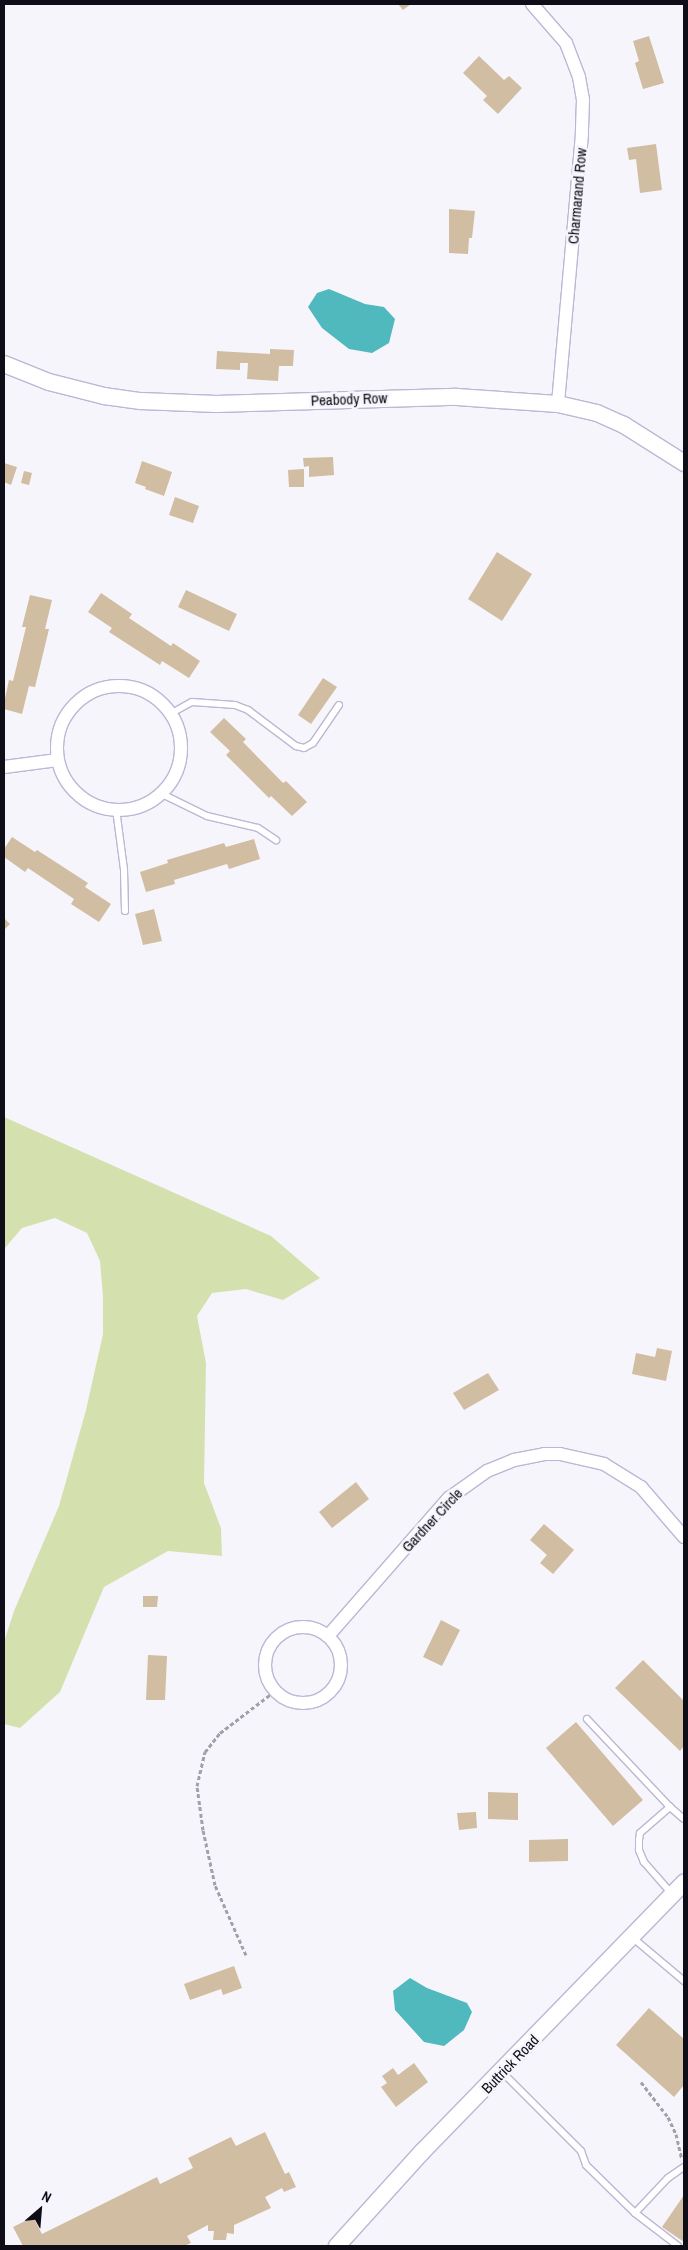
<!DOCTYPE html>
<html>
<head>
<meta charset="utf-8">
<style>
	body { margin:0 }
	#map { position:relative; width:688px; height:2250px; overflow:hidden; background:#f7f5fc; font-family:"Archivo Narrow",sans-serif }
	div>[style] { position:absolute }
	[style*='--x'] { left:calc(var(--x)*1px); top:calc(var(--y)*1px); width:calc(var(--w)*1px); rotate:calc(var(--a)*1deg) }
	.green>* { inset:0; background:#d4e1ae }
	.water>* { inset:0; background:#50b9be }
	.building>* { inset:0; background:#d1bda1 }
	.path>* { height:3px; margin-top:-1.5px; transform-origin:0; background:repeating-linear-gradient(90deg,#a2a0a8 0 4px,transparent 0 6.5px) }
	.roads { filter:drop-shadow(1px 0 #bdb6d5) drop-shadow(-1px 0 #bdb6d5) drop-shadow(0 1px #bdb6d5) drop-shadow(0 -1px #bdb6d5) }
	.service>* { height:6px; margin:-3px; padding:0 3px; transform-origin:3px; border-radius:3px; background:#fff }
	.minor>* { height:12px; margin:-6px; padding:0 6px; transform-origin:6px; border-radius:6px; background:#fff }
	.minor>.ring { margin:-6px; padding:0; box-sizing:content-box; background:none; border:12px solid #fff; border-radius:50% }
	.tertiary>* { height:16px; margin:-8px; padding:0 8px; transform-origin:8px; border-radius:8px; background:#fff }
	span { translate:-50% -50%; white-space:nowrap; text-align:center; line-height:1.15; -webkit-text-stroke:5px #f7f5fc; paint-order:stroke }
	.street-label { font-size:15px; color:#0f0d17 }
	.frame { position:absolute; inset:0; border:5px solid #0f0d17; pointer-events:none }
	.north { position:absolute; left:15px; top:2185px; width:50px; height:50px; -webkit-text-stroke:4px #f7f5fc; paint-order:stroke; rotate:27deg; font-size:14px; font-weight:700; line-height:20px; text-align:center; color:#0f0d17 }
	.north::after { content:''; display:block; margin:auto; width:18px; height:22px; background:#0f0d17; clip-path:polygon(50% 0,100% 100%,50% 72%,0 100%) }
</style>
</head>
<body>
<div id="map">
	<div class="green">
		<div style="clip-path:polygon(4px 1117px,271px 1236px,320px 1278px,283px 1300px,246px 1289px,212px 1293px,197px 1316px,206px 1363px,204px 1483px,221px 1528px,222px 1556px,168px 1551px,104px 1587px,60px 1692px,20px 1728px,4px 1724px,4px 1642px,14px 1611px,59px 1506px,86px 1410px,103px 1334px,103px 1297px,100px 1261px,87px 1233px,55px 1218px,22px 1228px,4px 1249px)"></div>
	</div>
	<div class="water">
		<div style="clip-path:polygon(329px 289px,365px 304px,384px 307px,395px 319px,389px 343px,372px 353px,349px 349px,322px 328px,308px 307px,317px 293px)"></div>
		<div style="clip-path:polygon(410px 1978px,427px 1988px,467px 2003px,472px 2012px,464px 2030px,444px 2046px,424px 2042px,395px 2010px,393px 1991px)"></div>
	</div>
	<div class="building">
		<div style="clip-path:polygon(398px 4px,411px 4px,403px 10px)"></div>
		<div style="clip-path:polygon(649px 36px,664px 83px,643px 89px,635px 63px,639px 61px,633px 41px)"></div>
		<div style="clip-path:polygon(479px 56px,504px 80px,509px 76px,522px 88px,498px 114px,483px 100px,487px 96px,463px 73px)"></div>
		<div style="clip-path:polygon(656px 144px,662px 190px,640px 193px,636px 159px,629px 160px,627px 148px)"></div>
		<div style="clip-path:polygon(449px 209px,475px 211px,472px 238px,469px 238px,468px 254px,449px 253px)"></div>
		<div style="clip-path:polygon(270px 349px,294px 350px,293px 366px,279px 366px,278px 381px,247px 379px,248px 363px,240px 363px,240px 370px,216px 369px,217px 351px,270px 354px)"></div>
		<div style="clip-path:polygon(333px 457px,334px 475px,309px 477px,309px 466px,304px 467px,303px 458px)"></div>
		<div style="clip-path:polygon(142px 461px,172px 472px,164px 496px,145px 489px,146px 487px,135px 483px)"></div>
		<div style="clip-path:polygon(4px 463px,17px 467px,11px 485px,4px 482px)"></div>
		<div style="clip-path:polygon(304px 469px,304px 487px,289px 487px,288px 470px)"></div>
		<div style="clip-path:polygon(24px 471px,32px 473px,29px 485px,21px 483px)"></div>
		<div style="clip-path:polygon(175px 497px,199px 506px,193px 523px,169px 515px)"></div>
		<div style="clip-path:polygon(497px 552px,532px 574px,502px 621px,468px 599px)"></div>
		<div style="clip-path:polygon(186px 590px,237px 614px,229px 631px,178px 607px)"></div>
		<div style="clip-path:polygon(101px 593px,132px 614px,129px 618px,171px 646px,173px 643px,200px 661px,189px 678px,162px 661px,160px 665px,109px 632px,112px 628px,88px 612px)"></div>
		<div style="clip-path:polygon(30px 595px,52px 600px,45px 629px,49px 629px,35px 687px,29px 686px,22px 714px,4px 709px,4px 703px,9px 680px,13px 681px,26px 627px,22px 627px)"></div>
		<div style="clip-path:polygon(323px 678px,337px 687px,311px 724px,298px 715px)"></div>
		<div style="clip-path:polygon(224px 718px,246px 739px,243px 742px,283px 783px,286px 781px,307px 802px,292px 816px,271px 796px,269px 798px,226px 755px,230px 751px,210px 732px)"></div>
		<div style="clip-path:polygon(12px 837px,35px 852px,37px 850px,88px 883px,85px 887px,111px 904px,99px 922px,71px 904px,74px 899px,28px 868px,25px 872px,4px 857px,4px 849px)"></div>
		<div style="clip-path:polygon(254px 839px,260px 859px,229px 869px,227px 864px,174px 880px,175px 884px,146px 892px,140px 872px,168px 863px,167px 860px,224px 843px,226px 847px)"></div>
		<div style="clip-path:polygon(154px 909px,162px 941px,143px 945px,135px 914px)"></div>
		<div style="clip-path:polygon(4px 918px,10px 924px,4px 930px)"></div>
		<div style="clip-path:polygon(657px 1348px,672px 1351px,666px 1381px,632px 1374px,636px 1353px,655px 1357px)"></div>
		<div style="clip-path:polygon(488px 1373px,499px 1390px,464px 1410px,453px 1393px)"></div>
		<div style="clip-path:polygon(356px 1482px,369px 1499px,332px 1528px,319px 1512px)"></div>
		<div style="clip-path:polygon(544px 1524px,574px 1550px,553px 1574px,540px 1563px,547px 1555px,530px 1540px)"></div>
		<div style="clip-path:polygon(143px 1596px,158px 1596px,157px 1607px,143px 1607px)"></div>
		<div style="clip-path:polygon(441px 1620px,460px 1630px,442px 1666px,423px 1657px)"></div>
		<div style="clip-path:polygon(148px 1655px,167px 1656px,165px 1700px,146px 1700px)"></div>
		<div style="clip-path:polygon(643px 1660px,684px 1701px,684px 1746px,680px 1751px,615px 1688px)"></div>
		<div style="clip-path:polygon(576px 1722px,643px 1800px,613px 1826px,546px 1748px)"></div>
		<div style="clip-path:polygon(488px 1792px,518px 1793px,518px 1820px,488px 1819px)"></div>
		<div style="clip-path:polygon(476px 1812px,477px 1828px,459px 1830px,457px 1813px)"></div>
		<div style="clip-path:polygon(568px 1839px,568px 1861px,529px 1862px,529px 1840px)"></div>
		<div style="clip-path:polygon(234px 1966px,242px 1988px,223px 1995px,221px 1989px,190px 2000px,184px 1984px)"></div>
		<div style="clip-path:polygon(649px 2008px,684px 2039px,684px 2085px,674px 2097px,616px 2045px)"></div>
		<div style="clip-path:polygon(414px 2063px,428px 2082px,396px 2107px,381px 2087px,387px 2083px,382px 2076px,393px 2068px,398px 2075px)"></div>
		<div style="clip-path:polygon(265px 2132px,285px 2174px,289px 2172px,296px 2187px,284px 2192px,282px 2188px,265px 2197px,271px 2208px,234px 2225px,234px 2234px,227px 2233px,226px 2240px,213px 2240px,214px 2231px,208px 2231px,208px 2225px,187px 2236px,191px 2243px,184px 2246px,23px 2246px,13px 2227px,33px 2217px,42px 2234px,157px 2177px,160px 2184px,193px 2168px,188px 2158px,231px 2137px,236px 2146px)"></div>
		<div style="clip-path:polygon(684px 2195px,684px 2242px,662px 2227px)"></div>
	</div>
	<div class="path">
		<div style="--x:246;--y:1955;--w:77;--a:-113.9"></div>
		<div style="--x:215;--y:1885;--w:56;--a:-102.3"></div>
		<div style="--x:203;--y:1830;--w:44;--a:-97.8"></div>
		<div style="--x:197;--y:1786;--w:35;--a:-77"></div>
		<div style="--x:205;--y:1752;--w:24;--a:-52"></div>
		<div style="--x:220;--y:1733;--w:69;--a:-37.4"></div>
		<div style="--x:641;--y:2082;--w:44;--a:52.4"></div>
		<div style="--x:668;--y:2117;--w:19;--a:65"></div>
		<div style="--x:676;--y:2134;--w:26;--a:77"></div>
	</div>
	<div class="roads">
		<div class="service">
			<div style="--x:170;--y:714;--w:25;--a:-29"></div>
			<div style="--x:192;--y:702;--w:43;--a:4"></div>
			<div style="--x:235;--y:705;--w:14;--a:21"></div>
			<div style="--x:248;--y:710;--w:60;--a:36.9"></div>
			<div style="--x:296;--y:746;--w:8;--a:14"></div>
			<div style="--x:304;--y:748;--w:10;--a:-29"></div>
			<div style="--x:313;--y:743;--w:46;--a:-55.6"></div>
			<div style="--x:160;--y:793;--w:52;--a:26.1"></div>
			<div style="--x:207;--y:816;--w:52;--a:13.2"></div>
			<div style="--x:258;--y:828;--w:22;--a:34"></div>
			<div style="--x:116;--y:809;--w:62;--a:82.5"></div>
			<div style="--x:124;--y:870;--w:41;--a:88.6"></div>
			<div style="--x:587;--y:1719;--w:121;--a:46.7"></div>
			<div style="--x:672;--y:1894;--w:43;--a:-131.2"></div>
			<div style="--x:644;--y:1862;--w:13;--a:-113"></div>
			<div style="--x:639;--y:1850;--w:10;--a:-90"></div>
			<div style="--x:639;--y:1840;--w:7;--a:-82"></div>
			<div style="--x:640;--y:1833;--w:40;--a:-41"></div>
			<div style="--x:670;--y:1807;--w:18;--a:41"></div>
			<div style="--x:633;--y:1938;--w:67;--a:40.1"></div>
			<div style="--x:502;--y:2072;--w:112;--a:45"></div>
			<div style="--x:581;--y:2151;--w:15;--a:70"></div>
			<div style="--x:586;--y:2165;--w:69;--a:44.4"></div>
			<div style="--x:635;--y:2213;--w:54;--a:37.5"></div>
			<div style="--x:635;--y:2213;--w:48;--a:-46.7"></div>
			<div style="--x:668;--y:2178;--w:19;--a:-35"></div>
		</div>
		<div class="minor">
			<div style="--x:532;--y:4;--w:52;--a:48.9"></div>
			<div style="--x:566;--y:43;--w:36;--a:69"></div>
			<div style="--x:579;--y:77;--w:23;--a:80"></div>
			<div style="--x:583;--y:100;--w:34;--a:92"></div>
			<div style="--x:582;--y:134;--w:271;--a:95.1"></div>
			<div class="ring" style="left:57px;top:686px;width:112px;height:112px"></div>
			<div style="--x:4;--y:767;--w:54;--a:-7.4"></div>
			<div class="ring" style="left:265px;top:1627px;width:64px;height:64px"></div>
			<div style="--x:328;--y:1636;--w:184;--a:-48.8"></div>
			<div style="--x:449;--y:1498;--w:47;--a:-35.4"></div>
			<div style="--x:487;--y:1471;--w:29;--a:-22"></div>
			<div style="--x:514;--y:1460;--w:31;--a:-11"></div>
			<div style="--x:544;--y:1454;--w:16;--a:0"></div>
			<div style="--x:560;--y:1454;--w:45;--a:12.8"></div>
			<div style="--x:604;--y:1464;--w:44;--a:31.9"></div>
			<div style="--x:641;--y:1487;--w:66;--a:49.3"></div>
		</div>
		<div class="tertiary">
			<div style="--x:4;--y:364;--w:48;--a:21.8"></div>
			<div style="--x:49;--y:382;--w:57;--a:14.3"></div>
			<div style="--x:104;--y:396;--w:37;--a:8"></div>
			<div style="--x:141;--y:401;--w:75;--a:2.3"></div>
			<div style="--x:216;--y:404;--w:241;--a:-1.7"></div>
			<div style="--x:457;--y:397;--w:101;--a:4"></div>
			<div style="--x:558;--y:404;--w:40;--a:13"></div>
			<div style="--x:597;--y:413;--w:30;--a:24"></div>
			<div style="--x:624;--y:425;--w:71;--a:32.3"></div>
			<div style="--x:337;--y:2246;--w:127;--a:-47.9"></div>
			<div style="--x:422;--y:2152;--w:376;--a:-45.8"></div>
		</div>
	</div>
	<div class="street-label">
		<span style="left:577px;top:196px;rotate:-85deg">Charmarand Row</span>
		<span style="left:349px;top:399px;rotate:-2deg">Peabody Row</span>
		<span style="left:432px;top:1520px;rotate:-47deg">Gardner Circle</span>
		<span style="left:510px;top:2064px;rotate:-46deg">Buttrick Road</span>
	</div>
	<div class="frame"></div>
	<div class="north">N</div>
</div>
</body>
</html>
